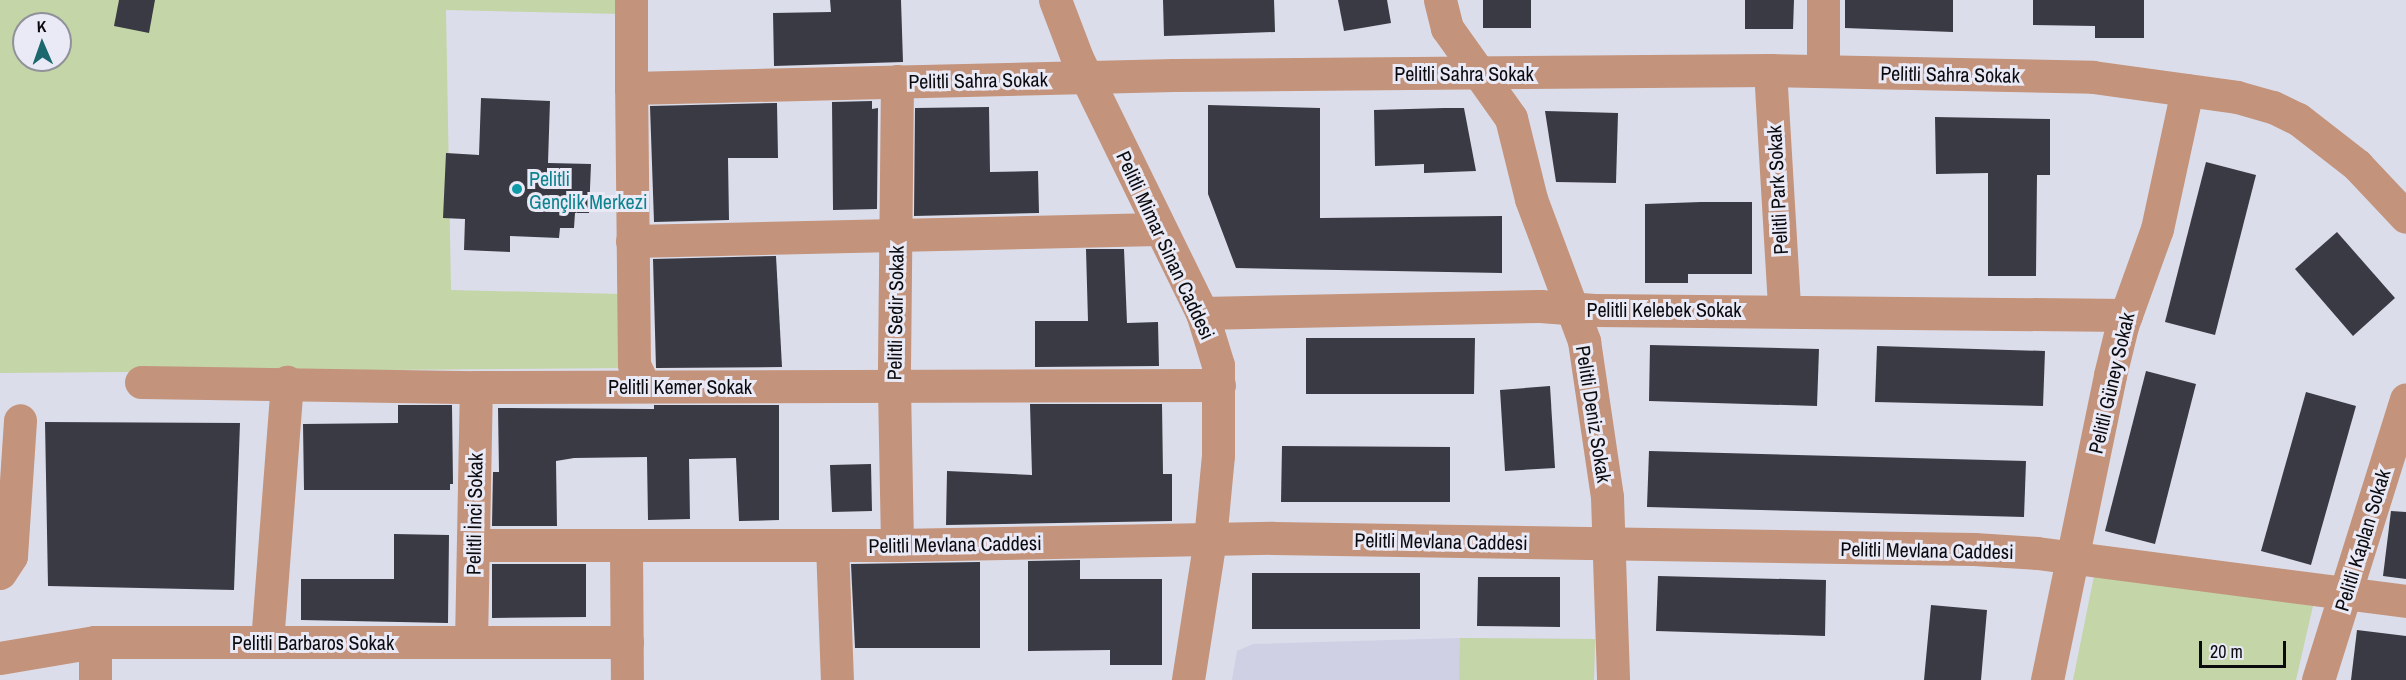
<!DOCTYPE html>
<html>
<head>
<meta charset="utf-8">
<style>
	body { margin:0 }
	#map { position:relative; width:2406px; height:680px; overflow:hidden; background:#dcddea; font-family:"Archivo Narrow",sans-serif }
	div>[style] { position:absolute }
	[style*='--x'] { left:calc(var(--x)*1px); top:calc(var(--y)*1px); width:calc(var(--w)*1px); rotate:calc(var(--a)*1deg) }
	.built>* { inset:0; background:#cfd0e4 }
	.green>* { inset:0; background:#c4d5a7 }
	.building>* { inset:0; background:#3a3a44 }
	.minor>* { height:33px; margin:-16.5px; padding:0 16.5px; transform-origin:16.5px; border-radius:16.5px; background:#c3937b }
	.dots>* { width:16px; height:16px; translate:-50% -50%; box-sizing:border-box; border:3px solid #eaeaf7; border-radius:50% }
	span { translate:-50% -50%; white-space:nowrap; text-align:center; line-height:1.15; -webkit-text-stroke:6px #eaeaf7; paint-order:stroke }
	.street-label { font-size:20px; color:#0b0b0f }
	.culture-label { font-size:20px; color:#0d838f }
	.left { translate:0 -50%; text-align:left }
	.north { position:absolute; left:12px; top:12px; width:60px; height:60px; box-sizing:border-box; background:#eaeaf7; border:2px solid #91919a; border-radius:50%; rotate:358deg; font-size:16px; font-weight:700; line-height:24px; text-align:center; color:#0b0b0f }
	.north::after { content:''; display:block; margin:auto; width:21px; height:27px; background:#1c686f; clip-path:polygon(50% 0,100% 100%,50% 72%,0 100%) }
	.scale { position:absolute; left:2199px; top:641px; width:87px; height:27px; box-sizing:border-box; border:3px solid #0b0b0f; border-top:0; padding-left:8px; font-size:18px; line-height:21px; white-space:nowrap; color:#0b0b0f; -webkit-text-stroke:4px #eaeaf7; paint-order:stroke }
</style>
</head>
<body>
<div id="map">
	<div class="built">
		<div style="clip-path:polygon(1459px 638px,1595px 639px,1594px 680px,1232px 680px,1237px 651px,1253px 644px)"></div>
	</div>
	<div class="green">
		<div style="clip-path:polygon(evenodd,0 0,622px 0,622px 14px,446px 10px,451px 290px,622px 294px,629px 368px,0 373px,0 0,24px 24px,60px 24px,60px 60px,24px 60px,24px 24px)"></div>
		<div style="clip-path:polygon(2095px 571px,2313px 606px,2296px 680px,2073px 680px)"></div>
		<div style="clip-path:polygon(1460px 638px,1595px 639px,1594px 680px,1459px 680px)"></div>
	</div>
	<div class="building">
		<div style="clip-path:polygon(119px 0,155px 0,149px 33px,114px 26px)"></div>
		<div style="clip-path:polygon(830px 0,901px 0,903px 62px,774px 66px,773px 13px,831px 12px)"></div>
		<div style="clip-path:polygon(1163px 0,1274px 0,1275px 32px,1164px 36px)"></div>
		<div style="clip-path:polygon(1338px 0,1387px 0,1391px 23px,1344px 31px)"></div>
		<div style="clip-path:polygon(1483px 0,1531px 0,1531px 28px,1483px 28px)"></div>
		<div style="clip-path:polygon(1745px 0,1794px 0,1793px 29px,1745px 29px)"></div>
		<div style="clip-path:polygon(1845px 0,1953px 0,1953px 32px,1845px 28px)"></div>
		<div style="clip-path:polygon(2033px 0,2144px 0,2144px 38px,2095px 38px,2095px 26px,2033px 25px)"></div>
		<div style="clip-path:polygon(481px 98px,550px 101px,548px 163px,591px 164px,589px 213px,575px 213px,574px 228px,560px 228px,559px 238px,510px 236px,510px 252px,464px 250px,465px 219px,443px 218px,446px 153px,479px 155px)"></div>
		<div style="clip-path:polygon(872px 101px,872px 109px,878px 108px,877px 209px,833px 210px,832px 102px)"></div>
		<div style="clip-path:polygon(777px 103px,778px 158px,728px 158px,729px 220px,654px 222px,650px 106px)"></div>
		<div style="clip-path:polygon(1208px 105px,1320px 108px,1320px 218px,1502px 216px,1502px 273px,1236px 268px,1208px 194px)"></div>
		<div style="clip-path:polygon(989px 107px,990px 172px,1038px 171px,1039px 213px,914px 216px,915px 108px)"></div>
		<div style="clip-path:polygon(1444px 108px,1464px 108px,1476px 171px,1424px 173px,1424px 164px,1375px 166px,1374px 110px)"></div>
		<div style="clip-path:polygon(1545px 111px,1618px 113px,1616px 183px,1556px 182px)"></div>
		<div style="clip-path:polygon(1935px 117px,2050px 119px,2050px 175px,2037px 175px,2036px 276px,1988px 276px,1988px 173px,1936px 174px)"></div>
		<div style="clip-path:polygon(2206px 162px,2256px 175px,2215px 335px,2165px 322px)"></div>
		<div style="clip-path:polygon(1701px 202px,1752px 202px,1752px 274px,1688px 274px,1688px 283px,1645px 283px,1645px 204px)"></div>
		<div style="clip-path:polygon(2337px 232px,2395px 298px,2353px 336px,2295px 269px)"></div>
		<div style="clip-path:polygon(1086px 249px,1124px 249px,1127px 323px,1158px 322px,1159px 366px,1035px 367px,1035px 321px,1088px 321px)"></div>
		<div style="clip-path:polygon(776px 256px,782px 367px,656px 368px,653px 259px)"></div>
		<div style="clip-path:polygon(1306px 338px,1475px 338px,1474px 394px,1306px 394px)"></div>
		<div style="clip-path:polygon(1650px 345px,1819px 349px,1817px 406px,1649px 401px)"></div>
		<div style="clip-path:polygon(1877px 346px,2045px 351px,2043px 406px,1875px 402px)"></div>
		<div style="clip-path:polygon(2146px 371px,2196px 384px,2155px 544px,2105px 531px)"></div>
		<div style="clip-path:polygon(1550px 386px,1555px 468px,1505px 471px,1500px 390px)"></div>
		<div style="clip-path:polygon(2306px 392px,2356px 406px,2311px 565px,2261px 551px)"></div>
		<div style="clip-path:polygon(1030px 404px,1162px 404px,1163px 474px,1172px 474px,1172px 521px,946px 525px,947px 471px,1032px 475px)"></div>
		<div style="clip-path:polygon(398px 405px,452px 405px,453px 484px,450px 484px,450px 490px,304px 490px,303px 424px,398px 423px)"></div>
		<div style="clip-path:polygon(654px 405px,779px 405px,779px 520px,739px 521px,736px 458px,689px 459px,690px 519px,648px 520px,647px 457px,574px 458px,556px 461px,557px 526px,492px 526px,493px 472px,499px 472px,498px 408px,654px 409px)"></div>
		<div style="clip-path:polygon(45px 422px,240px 423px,234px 590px,48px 586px)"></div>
		<div style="clip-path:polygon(1282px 446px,1450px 447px,1450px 502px,1281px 502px)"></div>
		<div style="clip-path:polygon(1649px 451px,2026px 461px,2024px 517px,1647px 507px)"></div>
		<div style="clip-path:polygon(871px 464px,872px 511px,832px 512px,830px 465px)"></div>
		<div style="clip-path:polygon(2391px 511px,2406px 512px,2406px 579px,2383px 576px)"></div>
		<div style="clip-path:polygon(394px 534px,449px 535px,448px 623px,301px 620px,301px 579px,394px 579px)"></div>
		<div style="clip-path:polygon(1080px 560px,1080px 579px,1162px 579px,1162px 665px,1110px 665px,1110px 650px,1028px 651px,1028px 561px)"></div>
		<div style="clip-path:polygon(980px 562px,980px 648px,855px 648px,851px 564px)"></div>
		<div style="clip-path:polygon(492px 564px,586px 564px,586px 617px,492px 618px)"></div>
		<div style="clip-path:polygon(1252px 573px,1420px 573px,1420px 629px,1252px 629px)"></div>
		<div style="clip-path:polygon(1658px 576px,1826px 580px,1825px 636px,1656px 631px)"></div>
		<div style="clip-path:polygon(1478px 577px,1560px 577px,1560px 627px,1477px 626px)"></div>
		<div style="clip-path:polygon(1931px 605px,1987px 610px,1981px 680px,1924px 680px)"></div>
		<div style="clip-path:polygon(2357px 630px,2406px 636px,2406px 680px,2351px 680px)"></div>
	</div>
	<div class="minor">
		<div style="--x:631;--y:0;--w:88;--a:90"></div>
		<div style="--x:1055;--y:0;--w:62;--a:69.2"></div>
		<div style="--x:1077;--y:58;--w:284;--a:63.9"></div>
		<div style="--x:1202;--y:313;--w:54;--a:72.9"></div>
		<div style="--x:1218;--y:365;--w:90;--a:90"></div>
		<div style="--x:1218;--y:455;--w:84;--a:95.4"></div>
		<div style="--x:1210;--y:539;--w:143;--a:98.9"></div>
		<div style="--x:1440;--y:0;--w:29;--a:76"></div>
		<div style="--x:1447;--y:28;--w:110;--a:54.6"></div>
		<div style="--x:1511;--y:118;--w:83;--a:76.1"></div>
		<div style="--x:1531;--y:199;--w:152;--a:69.5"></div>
		<div style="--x:1584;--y:341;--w:158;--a:81.6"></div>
		<div style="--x:1607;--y:497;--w:183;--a:88.1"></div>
		<div style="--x:1823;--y:0;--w:71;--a:90"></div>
		<div style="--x:1770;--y:70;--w:239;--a:86.6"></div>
		<div style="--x:897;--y:81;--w:306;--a:90.6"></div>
		<div style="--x:894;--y:387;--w:158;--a:88.9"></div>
		<div style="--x:632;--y:241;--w:526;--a:-1.31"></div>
		<div style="--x:1202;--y:313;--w:338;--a:-1.2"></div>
		<div style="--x:1540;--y:306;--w:54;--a:4.2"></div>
		<div style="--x:1594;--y:310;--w:532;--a:0.54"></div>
		<div style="--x:141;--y:382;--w:335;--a:0.9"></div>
		<div style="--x:476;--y:387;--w:743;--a:-0.15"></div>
		<div style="--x:644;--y:386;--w:23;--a:-115"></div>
		<div style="--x:634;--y:365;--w:277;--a:-90.6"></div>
		<div style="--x:631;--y:88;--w:543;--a:-1.37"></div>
		<div style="--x:1174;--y:75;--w:596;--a:-0.48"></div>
		<div style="--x:1770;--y:70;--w:323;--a:1.2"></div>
		<div style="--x:2093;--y:77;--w:145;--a:7.9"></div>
		<div style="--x:2237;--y:97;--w:37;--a:16"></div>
		<div style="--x:2273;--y:107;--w:28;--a:26"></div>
		<div style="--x:2298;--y:119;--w:75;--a:37.9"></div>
		<div style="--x:2357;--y:165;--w:71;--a:46.7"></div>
		<div style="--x:474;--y:545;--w:423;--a:0"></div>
		<div style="--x:897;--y:545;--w:376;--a:-1.1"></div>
		<div style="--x:1273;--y:538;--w:701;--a:0.9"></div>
		<div style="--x:1974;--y:549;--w:63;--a:3.6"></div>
		<div style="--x:2037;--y:553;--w:372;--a:7.4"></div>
		<div style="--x:832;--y:545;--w:135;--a:87.9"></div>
		<div style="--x:626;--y:546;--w:134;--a:89.6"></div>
		<div style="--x:0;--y:573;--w:20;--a:-57"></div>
		<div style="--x:11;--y:556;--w:136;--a:-86.2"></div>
		<div style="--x:95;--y:642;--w:38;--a:90"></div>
		<div style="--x:267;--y:642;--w:261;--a:-85.6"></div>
		<div style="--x:471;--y:642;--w:255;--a:-88.9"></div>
		<div style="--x:0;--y:658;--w:96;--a:-9.6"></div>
		<div style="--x:95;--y:642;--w:532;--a:0"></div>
		<div style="--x:2047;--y:680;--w:311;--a:-78.3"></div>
		<div style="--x:2110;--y:375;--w:50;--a:-76.2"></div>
		<div style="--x:2122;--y:326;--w:103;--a:-70.2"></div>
		<div style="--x:2157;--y:229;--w:142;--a:-77.8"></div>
		<div style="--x:2318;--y:680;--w:294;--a:-72.6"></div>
	</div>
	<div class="dots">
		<div style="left:517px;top:189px;background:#0f9aa8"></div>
	</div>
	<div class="street-label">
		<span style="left:1464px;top:73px">Pelitli Sahra Sokak</span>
		<span style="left:1950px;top:74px;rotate:1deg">Pelitli Sahra Sokak</span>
		<span style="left:978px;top:80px;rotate:-1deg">Pelitli Sahra Sokak</span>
		<span style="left:1777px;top:190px;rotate:-93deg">Pelitli Park Sokak</span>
		<span style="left:1166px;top:245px;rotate:65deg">Pelitli Mimar Sinan Caddesi</span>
		<span style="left:1664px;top:309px">Pelitli Kelebek Sokak</span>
		<span style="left:895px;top:313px;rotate:-89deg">Pelitli Sedir Sokak</span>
		<span style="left:2111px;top:383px;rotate:-77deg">Pelitli Güney Sokak</span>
		<span style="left:680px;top:386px">Pelitli Kemer Sokak</span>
		<span style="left:1594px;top:414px;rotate:81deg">Pelitli Deniz Sokak</span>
		<span style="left:474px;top:514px;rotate:-89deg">Pelitli İnci Sokak</span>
		<span style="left:2362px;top:540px;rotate:-73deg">Pelitli Kaplan Sokak</span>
		<span style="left:1441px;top:541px;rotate:1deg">Pelitli Mevlana Caddesi</span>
		<span style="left:955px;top:544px;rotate:-1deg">Pelitli Mevlana Caddesi</span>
		<span style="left:1927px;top:550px;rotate:1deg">Pelitli Mevlana Caddesi</span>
		<span style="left:313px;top:642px">Pelitli Barbaros Sokak</span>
	</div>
	<div class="culture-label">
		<span class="left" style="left:529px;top:190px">Pelitli<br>Gençlik Merkezi</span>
	</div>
	<div class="north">K</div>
	<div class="scale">20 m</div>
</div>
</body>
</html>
